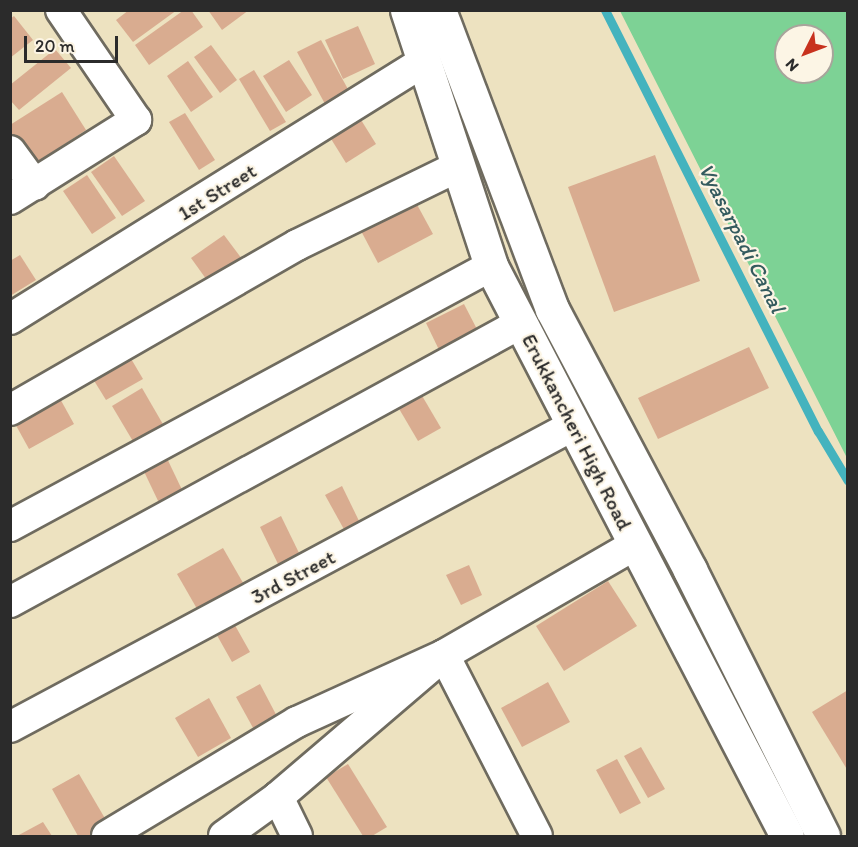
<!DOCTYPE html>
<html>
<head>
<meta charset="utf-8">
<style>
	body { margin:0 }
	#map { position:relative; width:858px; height:847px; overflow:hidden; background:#ede2c0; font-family:Itim,sans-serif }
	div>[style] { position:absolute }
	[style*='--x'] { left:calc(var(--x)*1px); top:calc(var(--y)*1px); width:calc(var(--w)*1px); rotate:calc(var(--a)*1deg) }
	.green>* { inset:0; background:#7dd295 }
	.stream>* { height:9px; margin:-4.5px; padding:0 4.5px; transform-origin:4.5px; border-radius:4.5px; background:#44b3be }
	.building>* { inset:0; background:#d9ac90 }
	.roads { filter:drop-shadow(2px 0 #6f6b5f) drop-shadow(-2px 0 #6f6b5f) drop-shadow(0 2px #6f6b5f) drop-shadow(0 -2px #6f6b5f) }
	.street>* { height:30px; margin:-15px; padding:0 15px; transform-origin:15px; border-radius:15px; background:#fff }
	.primary>* { height:33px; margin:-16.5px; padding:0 16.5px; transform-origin:16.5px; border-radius:16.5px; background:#fff }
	span { translate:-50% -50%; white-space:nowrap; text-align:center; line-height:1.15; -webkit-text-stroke:4.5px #fcf5e5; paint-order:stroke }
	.street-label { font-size:21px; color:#2b2b2b }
	.water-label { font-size:22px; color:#345b5e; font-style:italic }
	.frame { position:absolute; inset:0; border:12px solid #2b2b2b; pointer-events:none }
	.north { position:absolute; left:774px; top:24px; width:60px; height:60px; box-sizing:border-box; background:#fcf5e5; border:2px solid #a8a49b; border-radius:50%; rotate:228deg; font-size:16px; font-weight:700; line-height:24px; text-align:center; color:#2b2b2b }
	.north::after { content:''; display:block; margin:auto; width:21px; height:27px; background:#c8321e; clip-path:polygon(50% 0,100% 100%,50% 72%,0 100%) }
	.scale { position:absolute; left:24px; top:36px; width:94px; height:27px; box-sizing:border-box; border:3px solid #2b2b2b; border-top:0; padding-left:8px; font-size:18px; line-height:21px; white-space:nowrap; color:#2b2b2b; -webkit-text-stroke:4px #fcf5e5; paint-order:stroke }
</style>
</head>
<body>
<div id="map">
	<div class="green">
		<div style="clip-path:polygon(evenodd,620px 11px,847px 11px,847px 458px,620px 11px,786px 36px,822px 36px,822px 72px,786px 72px,786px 36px)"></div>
	</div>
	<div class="stream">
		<div style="--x:605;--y:10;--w:472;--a:63.2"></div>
		<div style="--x:818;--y:431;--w:58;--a:59"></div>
	</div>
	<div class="building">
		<div style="clip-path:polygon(129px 10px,177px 10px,133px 42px,116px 20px)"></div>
		<div style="clip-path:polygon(184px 10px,191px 10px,203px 27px,149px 65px,135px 45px)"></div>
		<div style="clip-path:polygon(208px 10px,249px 10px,222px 30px)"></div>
		<div style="clip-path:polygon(14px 16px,33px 40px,10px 58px,10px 19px)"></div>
		<div style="clip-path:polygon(358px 26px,375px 64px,343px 79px,325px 40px)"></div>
		<div style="clip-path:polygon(321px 40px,349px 91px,325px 104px,297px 52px)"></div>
		<div style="clip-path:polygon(211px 45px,237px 80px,220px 93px,194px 57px)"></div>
		<div style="clip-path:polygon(55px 49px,71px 68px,19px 110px,10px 100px,10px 85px)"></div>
		<div style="clip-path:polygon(289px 60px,312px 95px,286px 112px,263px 76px)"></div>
		<div style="clip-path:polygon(188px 61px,213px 97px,191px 112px,167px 76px)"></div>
		<div style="clip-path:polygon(254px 70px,286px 122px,270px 131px,239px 79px)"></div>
		<div style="clip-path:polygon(62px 92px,86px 130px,30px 167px,10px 136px,10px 125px)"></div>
		<div style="clip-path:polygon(185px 113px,215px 160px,199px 170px,169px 122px)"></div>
		<div style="clip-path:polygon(358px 115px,376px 144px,346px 163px,328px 134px)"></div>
		<div style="clip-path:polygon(655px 155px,700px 281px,614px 312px,568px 187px)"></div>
		<div style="clip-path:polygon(114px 156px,145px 201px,122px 216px,91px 172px)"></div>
		<div style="clip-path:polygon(87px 175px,116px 218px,92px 234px,63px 191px)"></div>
		<div style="clip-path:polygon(414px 199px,433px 234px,378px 263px,360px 229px)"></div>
		<div style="clip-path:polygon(224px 235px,242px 259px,209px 283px,191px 258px)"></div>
		<div style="clip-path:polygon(20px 255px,36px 280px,10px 296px,10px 261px)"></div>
		<div style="clip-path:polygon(464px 304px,481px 337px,442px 356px,426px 323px)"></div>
		<div style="clip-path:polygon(749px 347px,769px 388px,658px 439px,638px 398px)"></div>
		<div style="clip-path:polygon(130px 357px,143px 379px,106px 400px,93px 379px)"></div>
		<div style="clip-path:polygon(142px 388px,164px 426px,134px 443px,112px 406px)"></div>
		<div style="clip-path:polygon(421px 394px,441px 428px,418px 441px,398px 407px)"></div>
		<div style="clip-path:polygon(58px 395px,74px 424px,29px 449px,13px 420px)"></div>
		<div style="clip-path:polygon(163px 450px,184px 494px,160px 505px,139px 461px)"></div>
		<div style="clip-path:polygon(342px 486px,361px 525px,346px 533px,325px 495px)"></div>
		<div style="clip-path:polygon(281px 516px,301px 557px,280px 568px,260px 527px)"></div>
		<div style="clip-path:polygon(223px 548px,246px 588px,200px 614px,177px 574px)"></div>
		<div style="clip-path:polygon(469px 565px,482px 595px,461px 605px,446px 575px)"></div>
		<div style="clip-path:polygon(608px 581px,637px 626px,564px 671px,536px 626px)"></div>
		<div style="clip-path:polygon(232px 620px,250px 652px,232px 662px,214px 630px)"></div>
		<div style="clip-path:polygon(548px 682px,570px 722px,522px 747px,501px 708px)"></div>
		<div style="clip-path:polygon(260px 684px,281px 724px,258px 737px,236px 697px)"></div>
		<div style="clip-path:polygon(848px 690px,848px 771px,812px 712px)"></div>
		<div style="clip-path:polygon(209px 698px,231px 738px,198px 757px,175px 718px)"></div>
		<div style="clip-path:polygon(641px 747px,665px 789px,648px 798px,624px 756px)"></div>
		<div style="clip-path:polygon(617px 759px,641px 803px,620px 814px,596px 770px)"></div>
		<div style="clip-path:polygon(348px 764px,387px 827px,372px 836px,363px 836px,326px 777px)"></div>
		<div style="clip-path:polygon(79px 774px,110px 827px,94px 836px,78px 836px,52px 789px)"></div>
		<div style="clip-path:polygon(43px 822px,52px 836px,17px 836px)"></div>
	</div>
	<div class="roads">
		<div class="street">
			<div style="--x:10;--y:151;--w:42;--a:53.7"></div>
			<div style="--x:10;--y:199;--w:149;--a:-32.1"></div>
			<div style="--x:136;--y:120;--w:133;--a:-124.3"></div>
			<div style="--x:10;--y:319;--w:485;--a:-31.9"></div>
			<div style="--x:10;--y:410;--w:331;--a:-29.9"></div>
			<div style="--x:297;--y:245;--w:178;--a:-26"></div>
			<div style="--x:10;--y:526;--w:547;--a:-28.39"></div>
			<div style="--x:10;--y:602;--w:582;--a:-28.63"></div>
			<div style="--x:10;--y:727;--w:640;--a:-28.17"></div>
			<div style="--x:278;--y:797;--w:43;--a:64"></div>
			<div style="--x:107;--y:836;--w:222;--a:-31"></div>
			<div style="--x:297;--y:722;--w:162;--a:-24.5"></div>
			<div style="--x:444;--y:655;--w:203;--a:62.8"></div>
			<div style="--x:224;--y:836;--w:67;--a:-35.8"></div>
			<div style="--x:278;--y:797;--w:218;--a:-40.5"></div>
			<div style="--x:444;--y:655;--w:222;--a:-30"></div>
		</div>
		<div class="primary">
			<div style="--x:407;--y:10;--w:269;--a:71.8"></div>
			<div style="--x:491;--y:266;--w:642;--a:62.56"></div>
			<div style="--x:439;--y:10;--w:320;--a:69.3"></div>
			<div style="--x:552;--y:309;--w:295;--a:62.1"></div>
			<div style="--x:690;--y:570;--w:297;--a:63.4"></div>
		</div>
	</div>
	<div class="street-label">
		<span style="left:217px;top:192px;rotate:-32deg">1st Street</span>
		<span style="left:577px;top:432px;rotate:63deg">Erukkancheri High Road</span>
		<span style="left:293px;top:577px;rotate:-28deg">3rd Street</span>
	</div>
	<div class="water-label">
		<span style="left:742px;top:238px;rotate:63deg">Vyasarpadi Canal</span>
	</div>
	<div class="frame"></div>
	<div class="north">N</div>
	<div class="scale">20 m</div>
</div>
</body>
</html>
